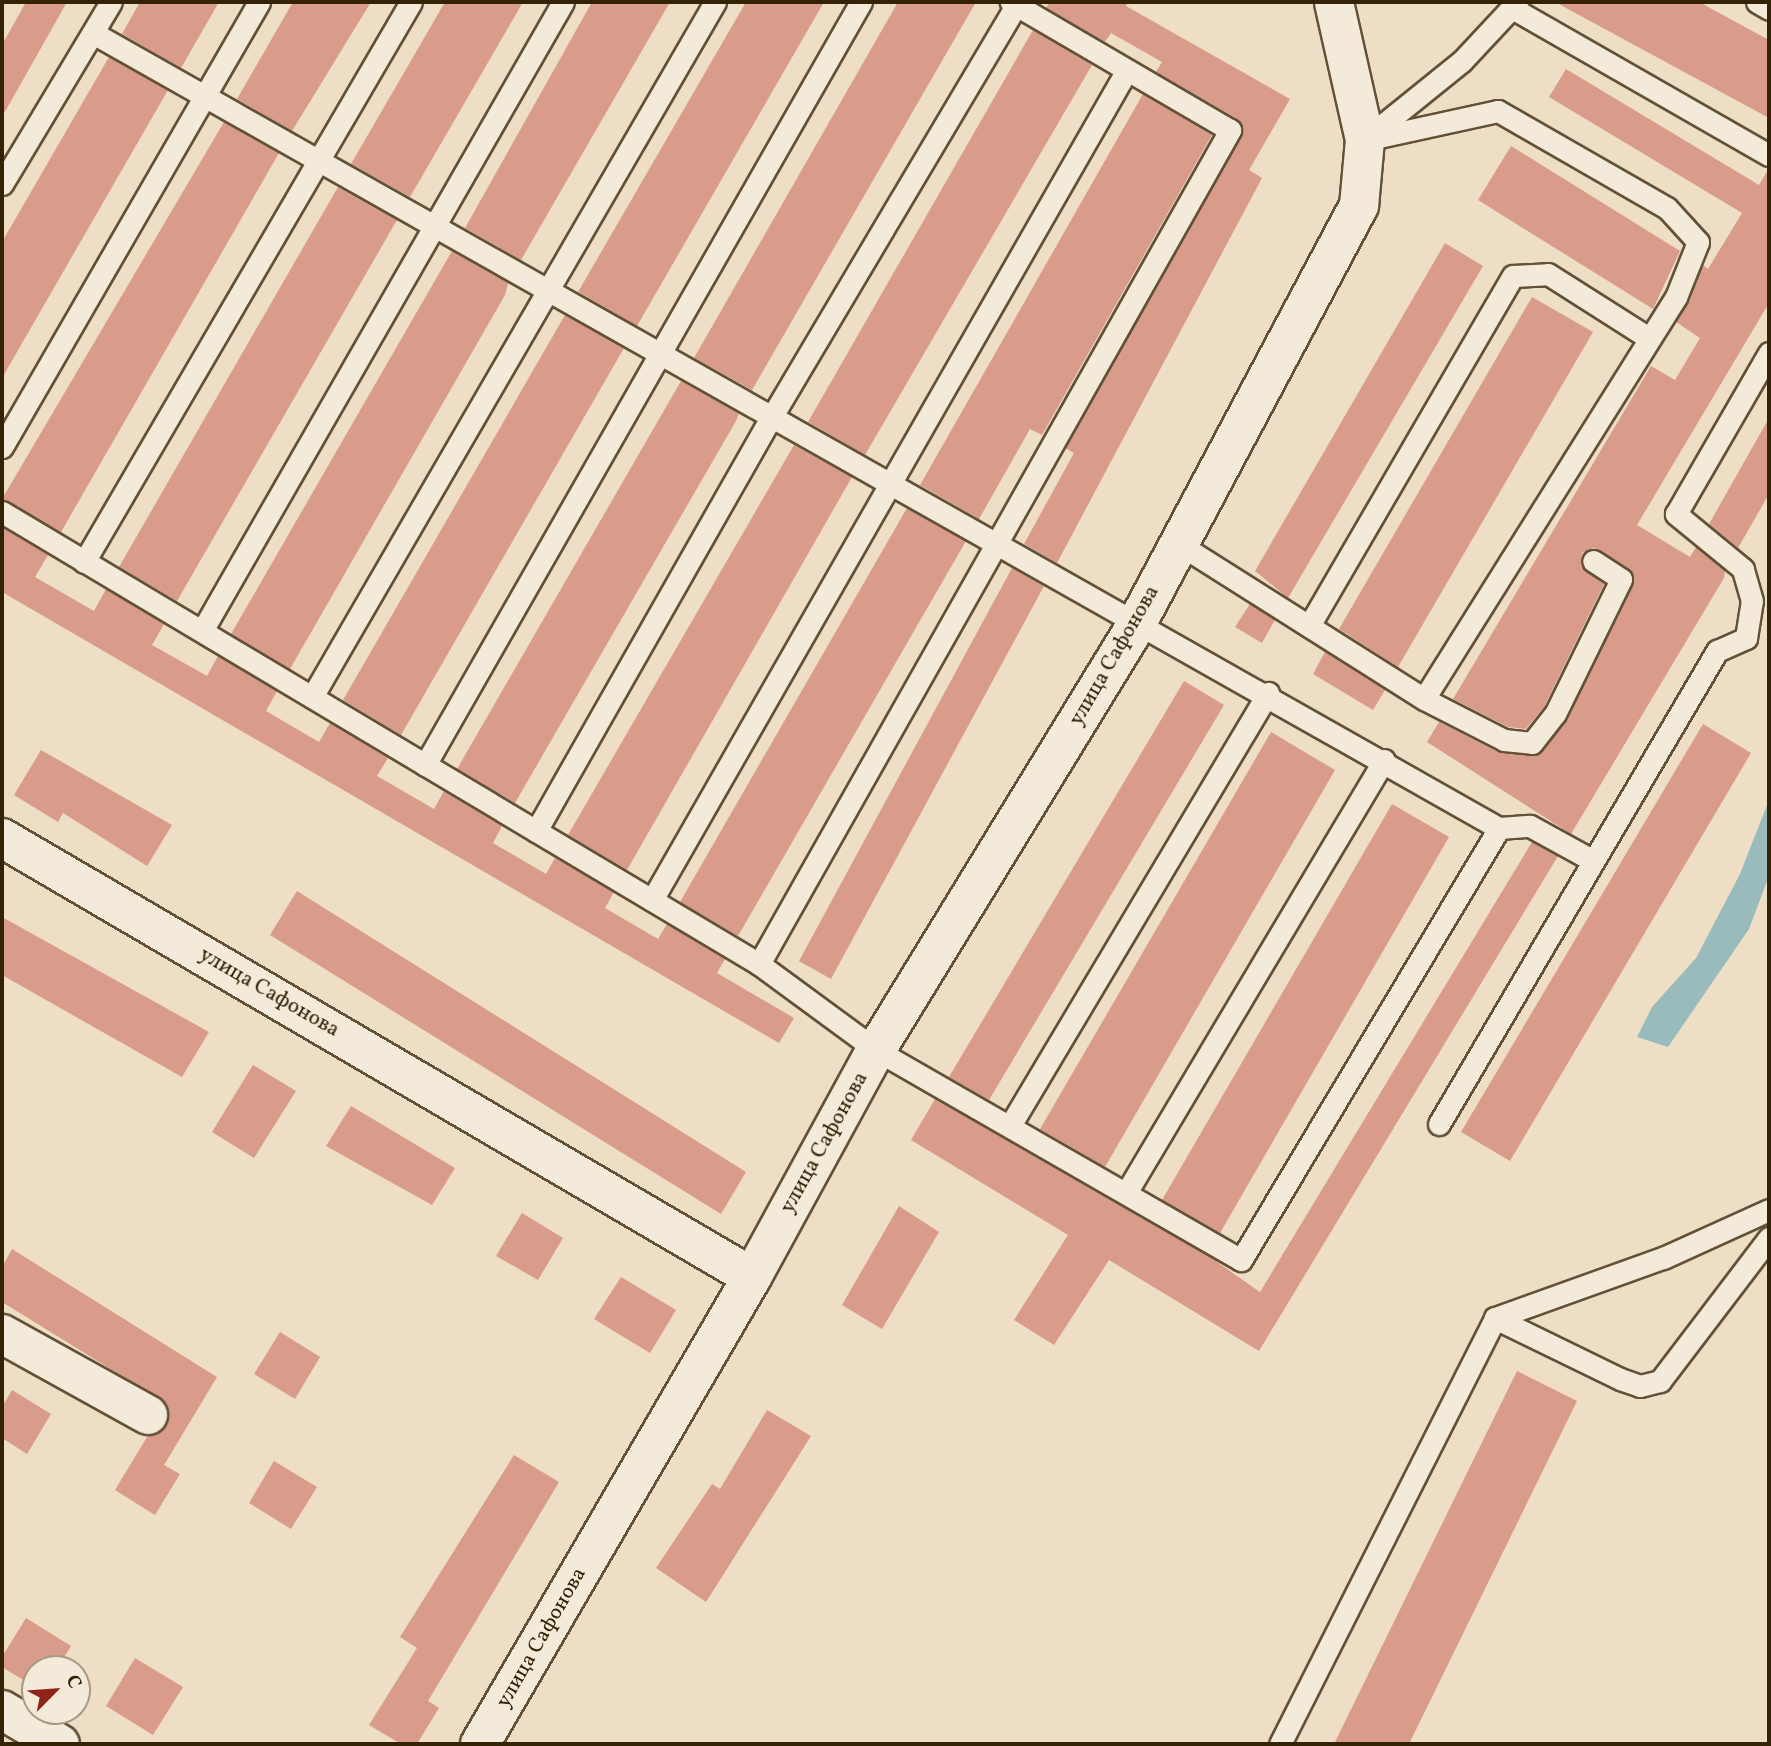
<!DOCTYPE html>
<html>
<head>
<meta charset="utf-8">
<style>
	body { margin:0 }
	#map { position:relative; width:1771px; height:1746px; overflow:hidden; background:#eddec5; font-family:Vollkorn,serif }
	div>[style] { position:absolute }
	[style*='--x'] { left:calc(var(--x)*1px); top:calc(var(--y)*1px); width:calc(var(--w)*1px); rotate:calc(var(--a)*1deg) }
	.water>* { inset:0; background:#9abbbb }
	.building>* { inset:0; background:#d99c8a }
	.roads { filter:drop-shadow(2px 0 #625136) drop-shadow(-2px 0 #625136) drop-shadow(0 2px #625136) drop-shadow(0 -2px #625136) }
	.lane>* { height:21px; margin:-10.5px; padding:0 10.5px; transform-origin:10.5px; border-radius:10.5px; background:#f3ead9 }
	.street>* { height:38px; margin:-19px; padding:0 19px; transform-origin:19px; border-radius:19px; background:#f3ead9 }
	span { translate:-50% -50%; white-space:nowrap; text-align:center; line-height:1.15; -webkit-text-stroke:6px #f3ead9; paint-order:stroke }
	.street-label { font-size:21px; color:#342206 }
	.frame { position:absolute; inset:0; border:4px solid #342206; pointer-events:none }
	.north { position:absolute; left:21px; top:1655px; width:70px; height:70px; box-sizing:border-box; background:#f3ead9; border:2px solid #a79a85; border-radius:50%; rotate:65deg; font-size:19px; font-weight:700; line-height:28px; text-align:center; color:#342206 }
	.north::after { content:''; display:block; margin:auto; width:24px; height:32px; background:#8f2418; clip-path:polygon(50% 0,100% 100%,50% 72%,0 100%) }
</style>
</head>
<body>
<div id="map">
	<div class="water">
		<div style="clip-path:polygon(1769px 800px,1769px 876px,1749px 929px,1668px 1047px,1637px 1037px,1652px 1007px,1696px 958px,1740px 874px)"></div>
	</div>
	<div class="building">
		<div style="clip-path:polygon(26px 2px,67px 2px,2px 117px,2px 45px)"></div>
		<div style="clip-path:polygon(140px 2px,219px 2px,181px 68px,122px 34px)"></div>
		<div style="clip-path:polygon(293px 2px,371px 2px,292px 131px,237px 99px)"></div>
		<div style="clip-path:polygon(445px 2px,523px 2px,410px 197px,351px 164px)"></div>
		<div style="clip-path:polygon(592px 2px,670px 2px,521px 260px,465px 228px)"></div>
		<div style="clip-path:polygon(746px 2px,824px 2px,637px 326px,578px 292px)"></div>
		<div style="clip-path:polygon(898px 2px,976px 2px,752px 390px,694px 358px)"></div>
		<div style="clip-path:polygon(1050px 2px,1128px 2px,1126px 6px,1290px 99px,1249px 170px,1262px 178px,1057px 563px,1024px 544px,1074px 453px,1065px 448px,1243px 129px,1237px 119px,1156px 72px,1162px 62px,1111px 33px,1105px 42px,1046px 8px)"></div>
		<div style="clip-path:polygon(1555px 2px,1699px 2px,1769px 40px,1769px 118px)"></div>
		<div style="clip-path:polygon(1033px 30px,1092px 65px,865px 455px,808px 422px)"></div>
		<div style="clip-path:polygon(109px 57px,168px 90px,2px 378px,2px 242px)"></div>
		<div style="clip-path:polygon(1566px 69px,1759px 185px,1769px 168px,1769px 303px,1637px 525px,1690px 557px,1696px 547px,1725px 571px,1724px 578px,1571px 834px,1427px 742px,1439px 722px,1498px 752px,1536px 755px,1567px 720px,1634px 579px,1628px 568px,1594px 548px,1582px 553px,1581px 566px,1604px 584px,1544px 707px,1526px 729px,1508px 727px,1453px 699px,1651px 366px,1675px 380px,1700px 338px,1676px 322px,1703px 265px,1708px 269px,1742px 213px,1549px 97px)"></div>
		<div style="clip-path:polygon(1143px 94px,1212px 135px,1042px 435px,1030px 429px,979px 519px,920px 485px)"></div>
		<div style="clip-path:polygon(224px 122px,279px 153px,61px 532px,2px 499px)"></div>
		<div style="clip-path:polygon(1511px 146px,1680px 251px,1653px 309px,1478px 200px)"></div>
		<div style="clip-path:polygon(338px 187px,397px 220px,177px 601px,119px 567px)"></div>
		<div style="clip-path:polygon(1445px 243px,1483px 266px,1288px 598px,1255px 571px)"></div>
		<div style="clip-path:polygon(452px 251px,508px 283px,505px 295px,290px 669px,231px 634px)"></div>
		<div style="clip-path:polygon(1532px 297px,1593px 332px,1398px 667px,1339px 629px)"></div>
		<div style="clip-path:polygon(565px 315px,624px 348px,401px 735px,343px 700px)"></div>
		<div style="clip-path:polygon(681px 381px,739px 413px,736px 421px,515px 803px,457px 769px)"></div>
		<div style="clip-path:polygon(1769px 418px,1769px 494px,1738px 548px,1709px 524px)"></div>
		<div style="clip-path:polygon(794px 445px,852px 477px,627px 870px,568px 835px)"></div>
		<div style="clip-path:polygon(907px 508px,966px 541px,738px 936px,680px 902px)"></div>
		<div style="clip-path:polygon(2px 527px,48px 555px,35px 577px,94px 611px,106px 589px,164px 624px,152px 645px,207px 676px,218px 656px,277px 691px,266px 711px,319px 742px,330px 723px,388px 758px,377px 776px,434px 809px,444px 791px,502px 826px,493px 843px,546px 874px,555px 858px,614px 892px,605px 908px,658px 939px,667px 924px,725px 959px,717px 973px,794px 1018px,779px 1043px,2px 592px)"></div>
		<div style="clip-path:polygon(1012px 568px,1044px 586px,831px 979px,799px 961px)"></div>
		<div style="clip-path:polygon(1250px 604px,1275px 620px,1262px 643px,1235px 627px)"></div>
		<div style="clip-path:polygon(1325px 652px,1385px 690px,1373px 710px,1313px 674px)"></div>
		<div style="clip-path:polygon(1184px 681px,1224px 705px,989px 1100px,949px 1077px)"></div>
		<div style="clip-path:polygon(1703px 724px,1751px 753px,1510px 1161px,1461px 1132px)"></div>
		<div style="clip-path:polygon(1271px 732px,1335px 770px,1105px 1167px,1040px 1129px)"></div>
		<div style="clip-path:polygon(41px 750px,172px 825px,147px 866px,63px 813px,58px 822px,14px 795px)"></div>
		<div style="clip-path:polygon(1392px 804px,1449px 837px,1220px 1233px,1162px 1200px)"></div>
		<div style="clip-path:polygon(1532px 842px,1558px 856px,1259px 1351px,1109px 1260px,1054px 1345px,1014px 1320px,1068px 1235px,911px 1140px,935px 1099px,1207px 1255px,1260px 1292px)"></div>
		<div style="clip-path:polygon(297px 891px,746px 1172px,721px 1214px,270px 935px)"></div>
		<div style="clip-path:polygon(2px 917px,209px 1032px,182px 1077px,2px 975px)"></div>
		<div style="clip-path:polygon(253px 1065px,296px 1091px,254px 1158px,212px 1132px)"></div>
		<div style="clip-path:polygon(351px 1106px,455px 1168px,432px 1205px,326px 1146px)"></div>
		<div style="clip-path:polygon(899px 1206px,939px 1232px,882px 1329px,842px 1305px)"></div>
		<div style="clip-path:polygon(522px 1213px,563px 1238px,538px 1280px,496px 1256px)"></div>
		<div style="clip-path:polygon(12px 1249px,217px 1377px,164px 1465px,180px 1474px,155px 1515px,115px 1490px,147px 1437px,167px 1426px,167px 1404px,2px 1302px,2px 1267px)"></div>
		<div style="clip-path:polygon(621px 1277px,676px 1310px,650px 1353px,594px 1319px)"></div>
		<div style="clip-path:polygon(280px 1332px,320px 1357px,295px 1399px,254px 1374px)"></div>
		<div style="clip-path:polygon(1517px 1371px,1577px 1401px,1409px 1744px,1334px 1744px)"></div>
		<div style="clip-path:polygon(12px 1390px,51px 1414px,27px 1454px,2px 1438px,2px 1407px)"></div>
		<div style="clip-path:polygon(767px 1410px,811px 1436px,706px 1602px,656px 1568px,712px 1484px,720px 1489px)"></div>
		<div style="clip-path:polygon(514px 1455px,559px 1482px,428px 1701px,439px 1708px,417px 1744px,401px 1744px,369px 1725px,417px 1648px,400px 1637px)"></div>
		<div style="clip-path:polygon(274px 1461px,317px 1487px,291px 1529px,249px 1503px)"></div>
		<div style="clip-path:polygon(26px 1618px,71px 1646px,57px 1669px,35px 1669px,35px 1687px,2px 1667px,2px 1657px)"></div>
		<div style="clip-path:polygon(135px 1658px,183px 1687px,153px 1735px,106px 1706px)"></div>
	</div>
	<div class="roads">
		<div class="lane">
			<div style="--x:1757;--y:2;--w:14;--a:30"></div>
			<div style="--x:1512;--y:8;--w:296;--a:29.8"></div>
			<div style="--x:93;--y:33;--w:1615;--a:29.49"></div>
			<div style="--x:1499;--y:828;--w:31;--a:-4"></div>
			<div style="--x:1530;--y:826;--w:68;--a:28.8"></div>
			<div style="--x:1369;--y:136;--w:119;--a:-38.9"></div>
			<div style="--x:1462;--y:61;--w:81;--a:-47"></div>
			<div style="--x:1365;--y:140;--w:136;--a:-12.3"></div>
			<div style="--x:1498;--y:111;--w:195;--a:29.9"></div>
			<div style="--x:1667;--y:208;--w:46;--a:47.6"></div>
			<div style="--x:1698;--y:242;--w:59;--a:111.8"></div>
			<div style="--x:1676;--y:297;--w:474;--a:122.1"></div>
			<div style="--x:2;--y:184;--w:212;--a:-59.1"></div>
			<div style="--x:2;--y:447;--w:514;--a:-59.99"></div>
			<div style="--x:2;--y:512;--w:882;--a:30.84"></div>
			<div style="--x:759;--y:964;--w:958;--a:-60.54"></div>
			<div style="--x:1230;--y:130;--w:254;--a:-149.7"></div>
			<div style="--x:1179;--y:544;--w:290;--a:32.3"></div>
			<div style="--x:1424;--y:699;--w:90;--a:27.1"></div>
			<div style="--x:1504;--y:740;--w:28;--a:6"></div>
			<div style="--x:1532;--y:743;--w:37;--a:-52"></div>
			<div style="--x:1555;--y:714;--w:150;--a:-63.9"></div>
			<div style="--x:1621;--y:579;--w:33;--a:-147"></div>
			<div style="--x:84;--y:562;--w:648;--a:-59.72"></div>
			<div style="--x:1309;--y:626;--w:405;--a:-59.8"></div>
			<div style="--x:1513;--y:276;--w:35;--a:-3"></div>
			<div style="--x:1548;--y:274;--w:120;--a:32.4"></div>
			<div style="--x:202;--y:631;--w:725;--a:-60.15"></div>
			<div style="--x:312;--y:697;--w:803;--a:-59.89"></div>
			<div style="--x:425;--y:765;--w:879;--a:-60.26"></div>
			<div style="--x:536;--y:831;--w:475;--a:-60.4"></div>
			<div style="--x:771;--y:418;--w:480;--a:-59.3"></div>
			<div style="--x:652;--y:900;--w:956;--a:-60.22"></div>
			<div style="--x:759;--y:964;--w:145;--a:36.3"></div>
			<div style="--x:876;--y:1050;--w:421;--a:29.9"></div>
			<div style="--x:1241;--y:1260;--w:503;--a:-59.15"></div>
			<div style="--x:1011;--y:1124;--w:502;--a:-59.19"></div>
			<div style="--x:1439;--y:1124;--w:549;--a:-59.56"></div>
			<div style="--x:1717;--y:651;--w:32;--a:-24"></div>
			<div style="--x:1746;--y:638;--w:37;--a:-81"></div>
			<div style="--x:1752;--y:601;--w:33;--a:-106"></div>
			<div style="--x:1743;--y:569;--w:87;--a:-140.6"></div>
			<div style="--x:1676;--y:514;--w:186;--a:-60"></div>
			<div style="--x:1126;--y:1193;--w:504;--a:-59.21"></div>
			<div style="--x:1495;--y:1318;--w:139;--a:26"></div>
			<div style="--x:1620;--y:1379;--w:21;--a:19"></div>
			<div style="--x:1640;--y:1386;--w:21;--a:-14"></div>
			<div style="--x:1660;--y:1381;--w:180;--a:-52.7"></div>
			<div style="--x:1280;--y:1744;--w:477;--a:-63.2"></div>
			<div style="--x:1495;--y:1318;--w:178;--a:-19.7"></div>
			<div style="--x:1663;--y:1258;--w:116;--a:-24.4"></div>
		</div>
		<div class="street">
			<div style="--x:2;--y:838;--w:869;--a:30.34"></div>
			<div style="--x:2;--y:1334;--w:167;--a:29"></div>
			<div style="--x:2;--y:1710;--w:67;--a:30.4"></div>
			<div style="--x:480;--y:1744;--w:540;--a:-59.78"></div>
			<div style="--x:752;--y:1277;--w:259;--a:-61.4"></div>
			<div style="--x:876;--y:1050;--w:498;--a:-58.5"></div>
			<div style="--x:1136;--y:625;--w:475;--a:-62"></div>
			<div style="--x:1359;--y:206;--w:66;--a:-84.8"></div>
			<div style="--x:1365;--y:140;--w:141;--a:-102.7"></div>
		</div>
	</div>
	<div class="street-label">
		<span style="left:1115px;top:656px;rotate:-60deg">улица Сафонова</span>
		<span style="left:269px;top:993px;rotate:30deg">улица Сафонова</span>
		<span style="left:825px;top:1143px;rotate:-61deg">улица Сафонова</span>
		<span style="left:542px;top:1638px;rotate:-60deg">улица Сафонова</span>
	</div>
	<div class="frame"></div>
	<div class="north">С</div>
</div>
</body>
</html>
